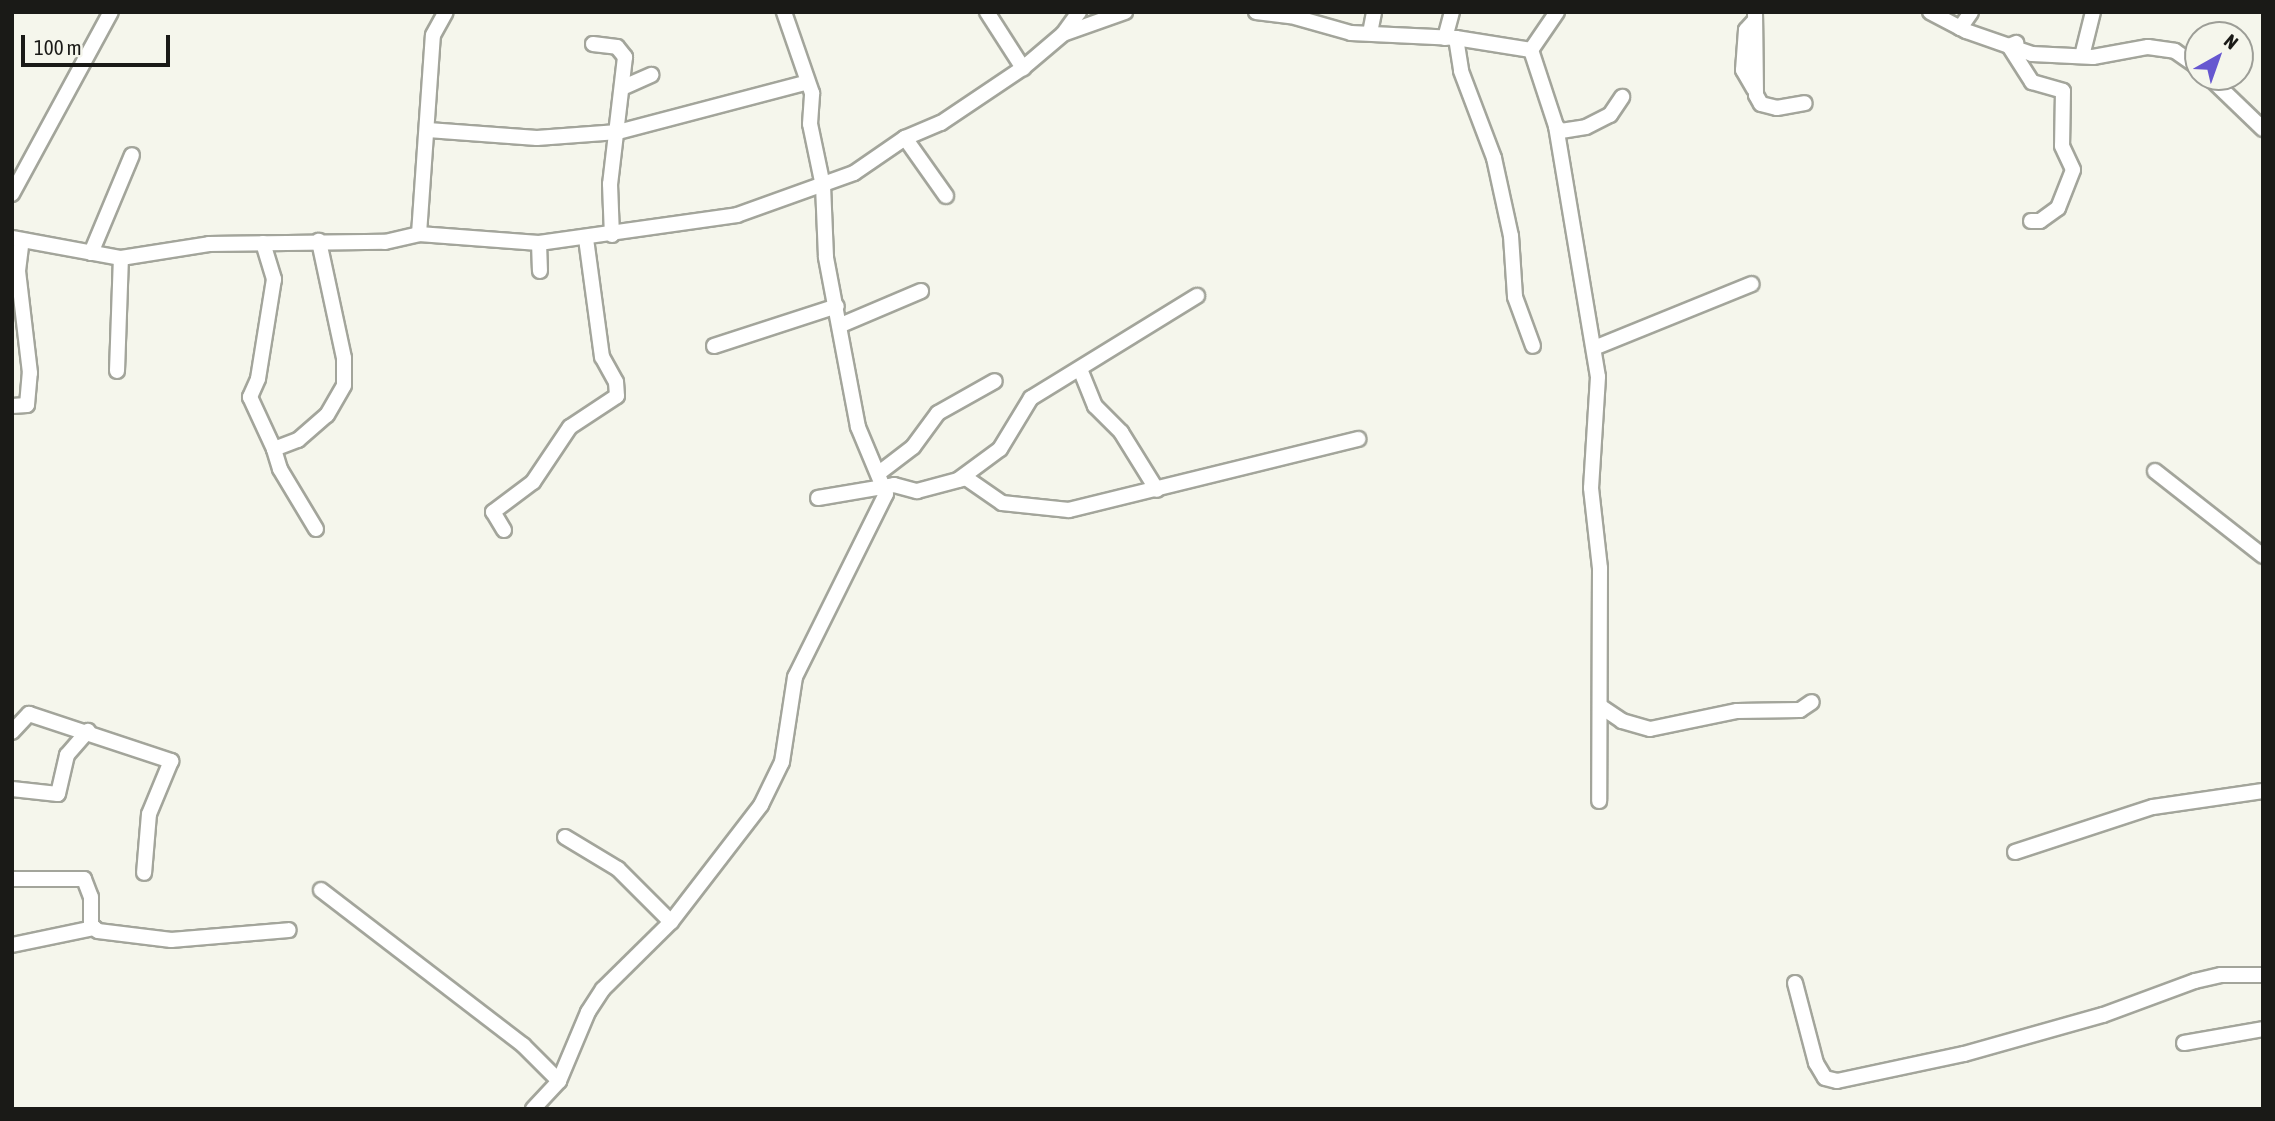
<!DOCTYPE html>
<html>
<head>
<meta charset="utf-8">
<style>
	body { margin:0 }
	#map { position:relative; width:2275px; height:1121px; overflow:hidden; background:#f5f6ec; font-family:"Asap Condensed",sans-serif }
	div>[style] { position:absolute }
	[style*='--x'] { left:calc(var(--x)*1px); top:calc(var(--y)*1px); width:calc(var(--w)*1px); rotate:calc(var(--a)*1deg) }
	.roads { filter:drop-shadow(2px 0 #a3a59b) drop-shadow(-2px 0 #a3a59b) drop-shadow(0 2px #a3a59b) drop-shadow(0 -2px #a3a59b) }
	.minor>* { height:14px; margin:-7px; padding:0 7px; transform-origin:7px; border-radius:7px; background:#fff }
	span { translate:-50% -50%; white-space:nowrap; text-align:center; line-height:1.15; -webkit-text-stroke:5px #f5f6ec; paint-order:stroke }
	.frame { position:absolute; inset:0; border:14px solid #1a1a17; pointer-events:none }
	.north { position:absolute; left:2184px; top:21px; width:70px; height:70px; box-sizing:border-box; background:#f5f6ec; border:2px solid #9d9e97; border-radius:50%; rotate:40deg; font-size:19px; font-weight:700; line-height:28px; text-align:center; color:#1a1a17 }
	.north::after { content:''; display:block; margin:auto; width:24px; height:32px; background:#6657d0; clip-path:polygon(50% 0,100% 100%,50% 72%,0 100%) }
	.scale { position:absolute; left:21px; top:35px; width:149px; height:32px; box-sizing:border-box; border:4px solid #1a1a17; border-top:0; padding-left:9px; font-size:21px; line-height:24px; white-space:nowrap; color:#1a1a17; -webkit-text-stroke:5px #f5f6ec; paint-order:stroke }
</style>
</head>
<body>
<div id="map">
	<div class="roads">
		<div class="minor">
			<div style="--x:987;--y:12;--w:67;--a:57.3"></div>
			<div style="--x:1256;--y:12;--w:35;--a:7"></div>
			<div style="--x:1291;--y:16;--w:62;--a:15.8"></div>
			<div style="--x:1351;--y:33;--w:105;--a:2.7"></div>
			<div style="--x:1456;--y:38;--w:76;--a:9.1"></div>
			<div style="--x:1557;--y:12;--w:46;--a:124.4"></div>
			<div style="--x:1531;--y:50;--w:80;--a:71.8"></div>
			<div style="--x:1556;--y:126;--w:7;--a:45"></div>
			<div style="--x:1561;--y:131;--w:25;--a:-9"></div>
			<div style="--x:1586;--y:127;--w:27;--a:-27"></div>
			<div style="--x:1610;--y:115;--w:22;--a:-56"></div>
			<div style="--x:1755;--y:12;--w:83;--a:89.3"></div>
			<div style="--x:1756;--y:95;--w:10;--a:61"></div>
			<div style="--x:1761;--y:104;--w:16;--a:14"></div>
			<div style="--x:1777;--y:108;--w:28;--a:-10"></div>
			<div style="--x:1930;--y:12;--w:41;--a:27.8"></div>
			<div style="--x:1966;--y:31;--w:46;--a:19.2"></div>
			<div style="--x:2009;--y:46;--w:8;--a:-23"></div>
			<div style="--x:1960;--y:28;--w:19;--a:-55"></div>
			<div style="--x:1370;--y:33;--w:21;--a:-79"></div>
			<div style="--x:1063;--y:34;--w:66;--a:-19.5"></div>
			<div style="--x:1445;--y:38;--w:27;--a:-75"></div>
			<div style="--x:1456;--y:38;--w:33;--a:81"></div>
			<div style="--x:1461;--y:71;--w:93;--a:69.2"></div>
			<div style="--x:1494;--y:158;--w:80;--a:77.7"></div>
			<div style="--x:1511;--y:236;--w:61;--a:86.2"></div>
			<div style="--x:1515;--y:297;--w:52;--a:69.8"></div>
			<div style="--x:593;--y:44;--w:24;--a:7"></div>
			<div style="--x:617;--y:47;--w:13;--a:51"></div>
			<div style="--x:625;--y:57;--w:128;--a:96.7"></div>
			<div style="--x:610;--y:184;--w:51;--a:87.8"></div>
			<div style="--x:2009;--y:46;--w:43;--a:57.4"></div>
			<div style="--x:2032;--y:82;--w:32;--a:16"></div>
			<div style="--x:2063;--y:91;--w:55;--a:91"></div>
			<div style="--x:2062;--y:146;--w:26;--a:65"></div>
			<div style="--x:2073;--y:170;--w:41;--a:111.5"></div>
			<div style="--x:2058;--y:208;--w:22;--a:144"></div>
			<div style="--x:2040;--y:221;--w:9;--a:180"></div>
			<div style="--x:2009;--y:46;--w:24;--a:19"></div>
			<div style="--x:2032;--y:54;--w:61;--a:2.8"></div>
			<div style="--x:2093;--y:57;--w:56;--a:-10.3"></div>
			<div style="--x:2148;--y:47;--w:27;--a:8"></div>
			<div style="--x:2175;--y:51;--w:28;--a:35"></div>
			<div style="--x:2082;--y:56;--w:45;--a:-76"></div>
			<div style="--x:2209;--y:77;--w:75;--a:43.9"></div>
			<div style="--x:624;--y:87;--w:30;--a:-24"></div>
			<div style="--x:1754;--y:89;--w:22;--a:-120"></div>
			<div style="--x:1743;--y:70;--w:40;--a:-85.7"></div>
			<div style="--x:1746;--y:30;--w:13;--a:-48"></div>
			<div style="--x:1556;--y:126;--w:254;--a:80.5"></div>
			<div style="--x:1598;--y:377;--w:111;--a:93.6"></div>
			<div style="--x:1591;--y:488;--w:81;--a:83.6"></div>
			<div style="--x:1600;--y:568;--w:233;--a:90.2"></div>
			<div style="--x:428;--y:130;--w:109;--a:4.2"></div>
			<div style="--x:537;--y:138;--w:81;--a:-4.2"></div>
			<div style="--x:618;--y:132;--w:196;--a:-14.7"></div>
			<div style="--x:905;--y:138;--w:71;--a:54.7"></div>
			<div style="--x:12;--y:194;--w:207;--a:-61.5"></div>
			<div style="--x:419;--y:234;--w:199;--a:-86"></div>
			<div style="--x:433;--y:35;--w:26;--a:-61"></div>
			<div style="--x:12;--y:238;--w:111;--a:10.4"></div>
			<div style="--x:121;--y:258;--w:89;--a:-9"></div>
			<div style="--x:209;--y:244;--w:176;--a:-0.7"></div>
			<div style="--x:385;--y:242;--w:35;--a:-13"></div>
			<div style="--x:419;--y:234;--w:120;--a:4.3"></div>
			<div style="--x:539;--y:243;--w:200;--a:-8"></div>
			<div style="--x:737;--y:215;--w:124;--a:-19.7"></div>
			<div style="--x:854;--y:173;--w:62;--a:-34.5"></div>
			<div style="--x:905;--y:138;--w:39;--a:-23"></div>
			<div style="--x:941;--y:123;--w:99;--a:-33.9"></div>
			<div style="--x:1023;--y:68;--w:52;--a:-40.4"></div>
			<div style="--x:1063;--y:34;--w:27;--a:-54"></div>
			<div style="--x:263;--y:243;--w:38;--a:73"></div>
			<div style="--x:274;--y:279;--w:101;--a:99.1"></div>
			<div style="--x:258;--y:379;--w:20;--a:114"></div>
			<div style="--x:250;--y:397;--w:57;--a:65.2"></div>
			<div style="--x:539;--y:243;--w:28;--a:88"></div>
			<div style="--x:91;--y:253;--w:106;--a:-67.3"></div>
			<div style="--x:841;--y:325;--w:87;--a:-23"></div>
			<div style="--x:714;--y:346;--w:129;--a:-18"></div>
			<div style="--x:1594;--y:348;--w:170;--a:-22.1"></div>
			<div style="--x:1080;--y:369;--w:40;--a:68"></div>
			<div style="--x:1095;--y:406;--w:37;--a:45"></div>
			<div style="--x:1121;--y:432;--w:68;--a:58.2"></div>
			<div style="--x:117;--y:371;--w:113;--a:-88"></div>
			<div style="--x:12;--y:406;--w:15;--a:-4"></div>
			<div style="--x:27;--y:405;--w:32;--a:-85"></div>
			<div style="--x:30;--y:373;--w:103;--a:-96.7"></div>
			<div style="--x:18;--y:271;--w:31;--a:-83"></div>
			<div style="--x:2155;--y:471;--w:137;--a:38.2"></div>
			<div style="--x:879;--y:473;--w:43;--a:-37.4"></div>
			<div style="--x:913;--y:447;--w:42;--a:-53.7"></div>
			<div style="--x:938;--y:413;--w:65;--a:-29.3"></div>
			<div style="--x:958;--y:480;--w:52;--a:-36.4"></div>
			<div style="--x:1000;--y:449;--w:60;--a:-58.7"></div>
			<div style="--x:1031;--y:398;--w:195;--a:-31.6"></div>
			<div style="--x:818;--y:498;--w:77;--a:-9.7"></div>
			<div style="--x:894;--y:485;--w:24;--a:15"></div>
			<div style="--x:917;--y:491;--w:51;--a:-14.9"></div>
			<div style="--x:966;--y:478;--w:44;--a:34.8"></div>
			<div style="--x:1002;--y:503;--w:67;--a:6"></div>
			<div style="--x:1069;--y:510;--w:298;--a:-13.8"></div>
			<div style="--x:316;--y:529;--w:70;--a:-121"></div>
			<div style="--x:280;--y:469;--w:21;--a:-107"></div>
			<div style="--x:274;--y:449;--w:26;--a:-21"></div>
			<div style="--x:298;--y:440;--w:38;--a:-41"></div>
			<div style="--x:327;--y:415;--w:34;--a:-60"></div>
			<div style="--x:344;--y:385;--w:27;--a:-90"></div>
			<div style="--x:344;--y:358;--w:120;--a:-102.1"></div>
			<div style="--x:504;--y:530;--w:21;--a:-121"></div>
			<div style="--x:493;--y:512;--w:50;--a:-36.9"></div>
			<div style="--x:533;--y:482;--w:66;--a:-56.1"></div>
			<div style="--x:570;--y:427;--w:56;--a:-33.4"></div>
			<div style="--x:617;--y:396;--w:14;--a:-94"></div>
			<div style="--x:616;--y:382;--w:29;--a:-119"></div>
			<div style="--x:602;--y:357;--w:120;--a:-97.7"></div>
			<div style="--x:1600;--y:706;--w:27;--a:34"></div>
			<div style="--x:1622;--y:721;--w:29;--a:16"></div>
			<div style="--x:1650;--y:729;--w:89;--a:-11.7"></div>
			<div style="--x:1737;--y:711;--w:63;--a:-0.9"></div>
			<div style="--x:1800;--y:710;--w:14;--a:-34"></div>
			<div style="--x:12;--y:732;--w:25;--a:-47"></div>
			<div style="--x:29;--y:714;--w:150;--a:18.3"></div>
			<div style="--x:171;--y:761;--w:57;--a:112.5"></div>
			<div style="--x:149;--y:814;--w:59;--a:94.8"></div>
			<div style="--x:12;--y:789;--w:46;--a:6.2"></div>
			<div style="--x:58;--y:794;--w:40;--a:-77"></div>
			<div style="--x:67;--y:755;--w:32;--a:-49"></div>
			<div style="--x:565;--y:837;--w:62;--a:31.1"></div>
			<div style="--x:618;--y:869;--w:75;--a:45"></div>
			<div style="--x:2015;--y:852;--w:145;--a:-18.1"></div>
			<div style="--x:2153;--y:807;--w:111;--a:-8.3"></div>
			<div style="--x:12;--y:879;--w:72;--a:0"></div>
			<div style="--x:84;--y:879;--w:19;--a:69"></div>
			<div style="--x:91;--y:897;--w:28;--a:90"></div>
			<div style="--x:91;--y:925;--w:9;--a:41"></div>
			<div style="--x:98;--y:931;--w:74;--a:7"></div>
			<div style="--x:171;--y:940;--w:118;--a:-4.8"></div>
			<div style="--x:321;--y:890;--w:255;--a:37.5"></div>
			<div style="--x:523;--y:1045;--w:51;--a:45"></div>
			<div style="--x:12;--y:945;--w:84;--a:-11.7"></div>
			<div style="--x:1795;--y:983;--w:83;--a:75.3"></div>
			<div style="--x:1816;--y:1063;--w:17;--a:59"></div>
			<div style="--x:1825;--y:1078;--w:12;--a:14"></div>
			<div style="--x:1837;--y:1081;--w:130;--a:-12"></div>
			<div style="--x:1964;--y:1054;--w:144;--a:-15.7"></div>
			<div style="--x:2103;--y:1015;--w:98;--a:-20.3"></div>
			<div style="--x:2195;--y:981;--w:27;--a:-13"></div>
			<div style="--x:2221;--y:975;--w:42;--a:0"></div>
			<div style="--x:2184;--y:1043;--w:80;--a:-10"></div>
			<div style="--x:533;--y:1109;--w:38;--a:-47"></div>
			<div style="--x:559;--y:1081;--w:75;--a:-67.2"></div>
			<div style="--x:588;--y:1012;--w:27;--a:-57"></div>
			<div style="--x:603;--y:989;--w:95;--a:-44.6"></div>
			<div style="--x:671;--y:922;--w:148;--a:-52.4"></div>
			<div style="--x:761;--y:805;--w:48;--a:-64"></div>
			<div style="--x:782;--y:762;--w:86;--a:-81.3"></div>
			<div style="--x:795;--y:677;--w:204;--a:-63.6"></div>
			<div style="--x:886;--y:494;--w:73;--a:-112.7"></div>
			<div style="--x:858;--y:427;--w:173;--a:-100.7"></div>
			<div style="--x:826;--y:257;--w:71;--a:-92.4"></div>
			<div style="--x:823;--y:186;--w:63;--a:-101.8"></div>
			<div style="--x:810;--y:124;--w:31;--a:-86"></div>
			<div style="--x:812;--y:93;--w:86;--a:-109.1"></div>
		</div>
	</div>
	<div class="frame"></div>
	<div class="north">N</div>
	<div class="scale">100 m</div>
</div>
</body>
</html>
